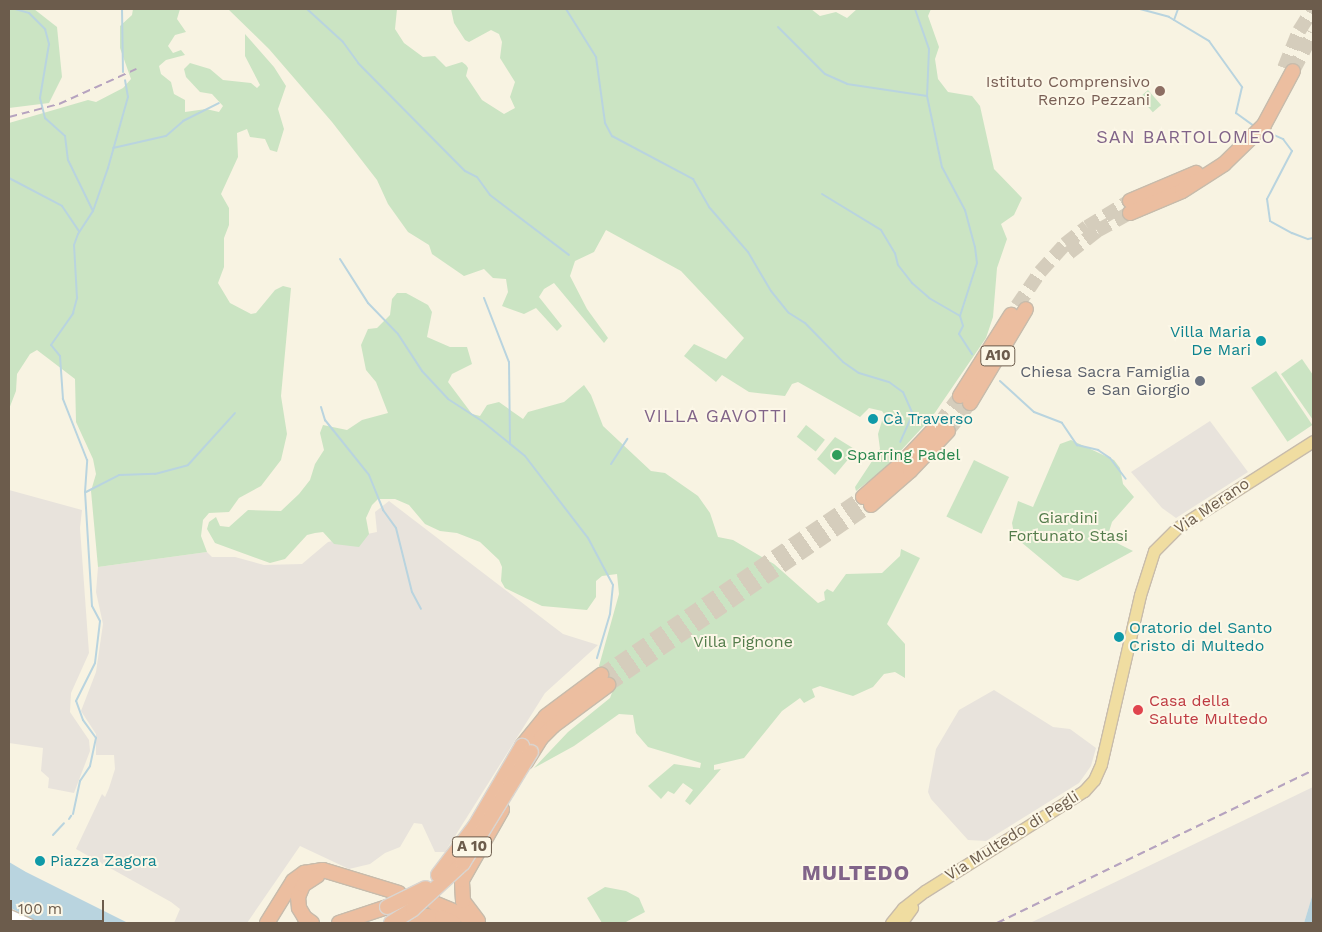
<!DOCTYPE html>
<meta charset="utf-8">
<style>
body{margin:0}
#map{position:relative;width:1322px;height:932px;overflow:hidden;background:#f8f3e2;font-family:"Work Sans",sans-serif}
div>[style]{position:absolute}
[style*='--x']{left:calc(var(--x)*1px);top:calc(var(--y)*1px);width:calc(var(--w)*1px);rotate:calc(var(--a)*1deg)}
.industrial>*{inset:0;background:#e8e3dc}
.green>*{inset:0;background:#cbe4c3;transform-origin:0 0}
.water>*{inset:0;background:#b9d4df}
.stream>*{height:2px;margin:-1px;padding:0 1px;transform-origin:1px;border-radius:1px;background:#b9d4df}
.highway-tunnel>*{height:14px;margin-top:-7px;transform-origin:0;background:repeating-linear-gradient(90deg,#d5cdbc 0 14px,transparent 0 21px)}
.roads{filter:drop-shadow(1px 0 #c7bbab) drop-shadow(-1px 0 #c7bbab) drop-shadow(0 1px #c7bbab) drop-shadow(0 -1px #c7bbab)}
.minor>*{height:9px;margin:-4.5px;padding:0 4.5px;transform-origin:4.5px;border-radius:4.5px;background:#fff}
.major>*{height:11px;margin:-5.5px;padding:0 5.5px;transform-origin:5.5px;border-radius:5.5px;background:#f0dda1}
.highway>*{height:14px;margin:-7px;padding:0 7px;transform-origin:7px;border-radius:7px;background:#ecbea0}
.rail>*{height:2px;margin-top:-1px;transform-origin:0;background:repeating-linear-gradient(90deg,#b6a3bf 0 8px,transparent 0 13px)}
.bridges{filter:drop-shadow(1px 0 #d9d5d0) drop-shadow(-1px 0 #d9d5d0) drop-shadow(0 1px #d9d5d0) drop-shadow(0 -1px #d9d5d0)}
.highway-bridge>*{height:14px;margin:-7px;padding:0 7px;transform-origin:7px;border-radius:7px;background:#ecbea0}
.dots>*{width:14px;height:14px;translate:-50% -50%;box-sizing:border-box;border:2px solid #fcf7e7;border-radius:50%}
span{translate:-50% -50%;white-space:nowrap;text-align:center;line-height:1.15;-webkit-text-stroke:4px #fcf7e7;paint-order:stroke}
.shield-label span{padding:1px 4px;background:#fcf7e7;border:1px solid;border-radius:4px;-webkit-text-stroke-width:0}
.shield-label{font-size:15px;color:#6c5c4c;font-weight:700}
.education-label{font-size:16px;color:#785e54}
.right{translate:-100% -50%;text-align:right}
.culture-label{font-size:16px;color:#0d838f}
.left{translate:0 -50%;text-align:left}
.worship-label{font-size:16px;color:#5b616d}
.leisure-label{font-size:16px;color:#27864d}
.street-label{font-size:16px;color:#6c5c4c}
.park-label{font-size:16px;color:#537c4b}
.health-label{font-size:16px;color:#be3a42}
.neighbourhood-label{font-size:18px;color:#816489;letter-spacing:1px}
.district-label{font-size:21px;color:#816489;font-weight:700;letter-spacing:1px}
.frame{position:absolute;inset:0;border:10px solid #6c5c4c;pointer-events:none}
.scale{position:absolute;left:10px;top:900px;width:94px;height:22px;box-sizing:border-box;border:2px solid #6c5c4c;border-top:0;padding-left:6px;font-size:15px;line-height:18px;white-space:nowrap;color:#6c5c4c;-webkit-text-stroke:4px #fcf7e7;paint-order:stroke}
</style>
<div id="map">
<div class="industrial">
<div style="clip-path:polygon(1210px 421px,1248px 472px,1176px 518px,1162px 508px,1131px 472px)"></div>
<div style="clip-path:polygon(9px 490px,82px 510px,80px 528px,89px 653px,71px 693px,70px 712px,89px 740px,90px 751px,74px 793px,48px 788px,49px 778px,41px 771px,43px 748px,9px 743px)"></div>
<div style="clip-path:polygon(389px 501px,563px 634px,598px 645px,545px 693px,445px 852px,435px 852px,422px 824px,414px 823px,400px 847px,385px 853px,370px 864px,349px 869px,300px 846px,247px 923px,174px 923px,180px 909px,171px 902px,76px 849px,102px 794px,105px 797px,109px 788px,115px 769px,114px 755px,96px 755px,96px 734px,81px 711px,96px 672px,103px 624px,96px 592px,98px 567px,207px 552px,212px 557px,235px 557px,264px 565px,302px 564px,328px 542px,377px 532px,375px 512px)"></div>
<div style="clip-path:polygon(994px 690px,1053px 727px,1070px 729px,1096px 748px,1091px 766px,1079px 783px,986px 841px,968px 840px,931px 799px,928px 792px,936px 749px,959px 710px)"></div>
<div style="clip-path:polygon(1313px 787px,1313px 893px,1304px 923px,1030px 923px)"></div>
</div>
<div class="green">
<div style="clip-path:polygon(9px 9px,34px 9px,57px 27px,62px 77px,49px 103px,9px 108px)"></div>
<div style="clip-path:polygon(133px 9px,180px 9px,177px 19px,186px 32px,175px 35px,168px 46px,173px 53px,181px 50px,185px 55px,166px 60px,159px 66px,161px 74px,171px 82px,174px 94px,185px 100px,185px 112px,206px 109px,219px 112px,223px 106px,212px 94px,200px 92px,186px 77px,184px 69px,190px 63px,210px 69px,223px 80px,251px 83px,257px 88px,260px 85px,245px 56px,245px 34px,274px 67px,286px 86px,278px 109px,284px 129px,277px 152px,270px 150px,265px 139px,250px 137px,247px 129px,237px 133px,238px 157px,221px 194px,229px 208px,229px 225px,224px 238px,224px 267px,218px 283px,230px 303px,251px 314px,256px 313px,275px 290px,283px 286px,291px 288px,281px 396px,287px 434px,281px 460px,261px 486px,239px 498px,229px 512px,209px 513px,203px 520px,201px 536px,207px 552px,98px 567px,91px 491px,96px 474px,93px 459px,76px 422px,75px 379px,37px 350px,30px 354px,17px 374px,16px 391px,9px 409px,9px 123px,88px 100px,96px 102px,123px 88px,131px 79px,120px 48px,120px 26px,132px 15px)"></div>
<div style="clip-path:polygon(228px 9px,397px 9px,395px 29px,404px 43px,423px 57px,435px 56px,446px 67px,462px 62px,466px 65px,468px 68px,466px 76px,482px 100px,504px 114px,515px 108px,510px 97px,515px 82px,500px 58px,502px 42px,499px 34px,491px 30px,469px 42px,465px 40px,454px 23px,451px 9px,811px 9px,820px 16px,836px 12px,847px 18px,857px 9px,931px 9px,928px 16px,939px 47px,935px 59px,938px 79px,948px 92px,972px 96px,980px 106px,994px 169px,1022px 198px,1014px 215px,1001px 224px,1007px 239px,997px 268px,993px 317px,986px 338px,932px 417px,883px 470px,856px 491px,855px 487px,880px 449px,878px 434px,884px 414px,882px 411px,869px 408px,860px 417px,798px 382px,792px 384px,785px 396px,749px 392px,722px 375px,716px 382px,684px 356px,694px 344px,726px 359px,744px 338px,681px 271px,606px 230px,594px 252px,575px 261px,570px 276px,587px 309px,608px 338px,604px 343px,554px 283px,544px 289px,539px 297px,562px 326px,557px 331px,536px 308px,524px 314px,502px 306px,508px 292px,506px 279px,493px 278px,484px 269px,464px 276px,432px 254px,429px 245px,408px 232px,388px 204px,377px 180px,332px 122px,269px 49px)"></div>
<div style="left:1148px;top:90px;width:20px;height:11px;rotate:49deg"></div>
<div style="clip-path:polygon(397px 293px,406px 293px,428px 305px,432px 312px,427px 337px,450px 347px,467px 347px,472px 364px,452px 374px,448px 382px,472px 414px,480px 416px,487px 405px,499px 402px,523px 419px,528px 412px,564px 402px,584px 385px,591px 395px,603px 426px,651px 471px,665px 473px,698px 496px,710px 513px,718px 537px,733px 540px,774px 564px,818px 603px,825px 600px,824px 592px,827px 589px,833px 592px,846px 574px,882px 573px,900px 556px,901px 549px,920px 558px,887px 624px,905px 644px,905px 678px,895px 672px,884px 674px,873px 687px,853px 696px,820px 686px,812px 689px,815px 697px,804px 703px,800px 698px,782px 711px,744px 758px,714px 765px,714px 770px,721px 769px,690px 805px,685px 801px,693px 790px,683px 783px,674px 794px,668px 791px,661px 799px,648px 786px,674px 764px,700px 768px,701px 763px,648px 747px,636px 733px,633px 715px,619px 714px,574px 746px,534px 768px,568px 732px,610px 698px,613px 690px,599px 666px,619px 594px,617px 574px,602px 576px,596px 581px,596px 597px,587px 610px,542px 606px,505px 588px,501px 581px,502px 567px,499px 560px,480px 542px,457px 533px,440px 531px,425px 524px,409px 505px,395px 499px,378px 499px,372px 505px,366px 518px,369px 534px,359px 547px,334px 544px,323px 532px,315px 533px,307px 535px,285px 559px,270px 563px,215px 543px,207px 529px,209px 522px,216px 517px,220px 526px,229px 527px,248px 510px,281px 511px,299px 494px,310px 480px,315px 464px,324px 450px,320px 433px,323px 425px,347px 430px,362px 420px,388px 413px,376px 382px,366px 370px,361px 345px,368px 329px,377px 328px,390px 315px,392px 299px)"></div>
<div style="clip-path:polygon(1302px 359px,1313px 375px,1313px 420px,1281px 374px)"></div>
<div style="left:1276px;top:371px;width:65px;height:30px;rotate:56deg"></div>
<div style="left:806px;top:425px;width:24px;height:15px;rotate:38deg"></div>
<div style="clip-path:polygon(835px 437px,856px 450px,835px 475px,817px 459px)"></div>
<div style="clip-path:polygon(1071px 440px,1114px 460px,1120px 468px,1123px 484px,1134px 497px,1112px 522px,1107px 538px,1133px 551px,1078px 581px,1063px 577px,1021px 542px,1014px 534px,1012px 523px,1018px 501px,1033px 507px,1060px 444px)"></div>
<div style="left:974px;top:460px;width:39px;height:63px;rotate:26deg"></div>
<div style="clip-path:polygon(605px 887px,626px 891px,639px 898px,645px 912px,624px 923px,602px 923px,587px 898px)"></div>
</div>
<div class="water">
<div style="clip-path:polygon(9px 862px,26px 872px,128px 923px,38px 923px,9px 907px)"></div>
<div style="clip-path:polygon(1313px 893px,1313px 923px,1304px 923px)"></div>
</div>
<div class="stream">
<div style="--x:15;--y:9;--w:15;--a:16"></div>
<div style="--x:29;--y:13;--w:23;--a:45"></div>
<div style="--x:45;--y:29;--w:16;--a:75"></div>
<div style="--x:49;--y:44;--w:55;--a:99.5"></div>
<div style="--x:40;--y:98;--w:21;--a:76"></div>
<div style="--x:45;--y:118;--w:27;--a:42"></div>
<div style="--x:65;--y:136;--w:24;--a:83"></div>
<div style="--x:68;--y:160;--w:57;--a:63.9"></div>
<div style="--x:122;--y:9;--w:63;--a:89.1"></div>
<div style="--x:307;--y:9;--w:49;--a:42.5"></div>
<div style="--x:343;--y:42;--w:26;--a:54"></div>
<div style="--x:358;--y:63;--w:152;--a:45.3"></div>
<div style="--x:465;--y:171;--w:13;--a:27"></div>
<div style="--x:477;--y:177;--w:22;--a:54"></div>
<div style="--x:490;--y:195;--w:99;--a:37.2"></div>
<div style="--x:566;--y:9;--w:57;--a:58"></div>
<div style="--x:596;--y:57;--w:67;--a:82.2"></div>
<div style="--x:605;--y:123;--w:15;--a:62"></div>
<div style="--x:612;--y:136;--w:92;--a:28"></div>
<div style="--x:693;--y:179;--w:32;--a:60"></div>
<div style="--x:709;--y:207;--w:60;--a:49.1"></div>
<div style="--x:748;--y:252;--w:45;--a:59.5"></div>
<div style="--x:771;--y:291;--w:28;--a:51"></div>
<div style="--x:789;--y:313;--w:19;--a:32"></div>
<div style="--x:805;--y:323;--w:54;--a:45.7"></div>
<div style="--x:843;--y:362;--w:19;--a:35"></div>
<div style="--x:859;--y:373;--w:31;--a:17"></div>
<div style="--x:889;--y:382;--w:17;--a:36"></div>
<div style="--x:903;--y:392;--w:30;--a:66"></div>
<div style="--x:915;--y:419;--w:5;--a:169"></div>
<div style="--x:910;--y:420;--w:24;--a:114"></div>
<div style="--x:915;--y:9;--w:42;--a:70.7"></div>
<div style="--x:929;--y:49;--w:47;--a:92.4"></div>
<div style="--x:927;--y:96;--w:73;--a:78.1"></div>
<div style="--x:942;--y:167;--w:49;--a:61.9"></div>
<div style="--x:965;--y:210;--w:38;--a:75"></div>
<div style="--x:975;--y:247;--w:16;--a:83"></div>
<div style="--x:977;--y:263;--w:56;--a:107.8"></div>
<div style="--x:960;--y:316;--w:10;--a:73"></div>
<div style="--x:963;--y:326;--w:9;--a:117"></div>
<div style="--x:959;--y:334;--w:24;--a:57"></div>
<div style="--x:1140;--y:9;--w:30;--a:15"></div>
<div style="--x:1169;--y:17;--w:47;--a:31"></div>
<div style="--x:1209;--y:41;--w:57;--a:54.3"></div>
<div style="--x:1242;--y:87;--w:27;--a:103"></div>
<div style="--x:1236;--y:113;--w:22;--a:36"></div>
<div style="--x:1174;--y:20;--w:12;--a:-70"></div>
<div style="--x:778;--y:27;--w:66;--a:45"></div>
<div style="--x:825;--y:74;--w:24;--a:24"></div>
<div style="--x:847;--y:84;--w:81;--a:8.5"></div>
<div style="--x:1265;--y:131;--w:20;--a:24"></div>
<div style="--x:1283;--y:139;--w:15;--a:53"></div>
<div style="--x:1292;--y:151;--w:54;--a:117.5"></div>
<div style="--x:1267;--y:199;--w:22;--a:82"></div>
<div style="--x:1270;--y:221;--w:25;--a:29"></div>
<div style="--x:1292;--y:233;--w:17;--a:21"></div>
<div style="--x:1308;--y:239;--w:5;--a:-11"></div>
<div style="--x:113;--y:148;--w:54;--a:-12.8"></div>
<div style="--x:166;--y:136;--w:23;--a:-41"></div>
<div style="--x:183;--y:121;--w:40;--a:-26.6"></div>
<div style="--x:9;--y:178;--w:60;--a:27.8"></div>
<div style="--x:62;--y:206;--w:30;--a:56"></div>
<div style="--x:822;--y:194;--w:69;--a:31.4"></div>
<div style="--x:881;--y:230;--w:27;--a:59"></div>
<div style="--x:895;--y:253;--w:12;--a:76"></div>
<div style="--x:898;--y:265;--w:23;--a:52"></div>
<div style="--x:912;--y:283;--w:23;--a:41"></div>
<div style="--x:929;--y:298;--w:36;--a:30"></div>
<div style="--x:340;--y:259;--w:52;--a:57.5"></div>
<div style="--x:368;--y:303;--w:43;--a:45.9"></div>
<div style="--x:398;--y:334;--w:44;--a:57"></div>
<div style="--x:422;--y:371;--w:38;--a:47"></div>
<div style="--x:448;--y:399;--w:40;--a:32.9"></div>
<div style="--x:482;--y:421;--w:55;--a:39.1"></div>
<div style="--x:525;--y:456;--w:103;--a:52.5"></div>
<div style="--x:588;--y:538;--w:53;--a:62"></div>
<div style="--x:613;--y:585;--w:29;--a:96"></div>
<div style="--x:610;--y:614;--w:46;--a:106.5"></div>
<div style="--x:484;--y:298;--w:69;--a:68.7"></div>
<div style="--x:509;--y:362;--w:82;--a:89.3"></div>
<div style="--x:1000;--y:381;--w:46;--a:42.4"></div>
<div style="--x:1034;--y:412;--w:30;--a:21"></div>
<div style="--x:1062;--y:423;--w:27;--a:56"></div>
<div style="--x:1077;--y:445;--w:22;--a:13"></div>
<div style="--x:1098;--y:450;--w:14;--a:34"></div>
<div style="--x:1110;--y:458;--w:26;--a:53"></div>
<div style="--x:321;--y:407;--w:14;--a:73"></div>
<div style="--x:325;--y:420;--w:70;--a:51.3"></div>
<div style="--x:369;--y:475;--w:38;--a:68"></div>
<div style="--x:383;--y:510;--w:22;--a:54"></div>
<div style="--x:396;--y:528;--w:66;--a:76"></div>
<div style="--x:412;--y:592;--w:19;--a:62"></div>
<div style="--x:611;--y:464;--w:30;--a:-57"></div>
<div style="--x:86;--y:492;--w:37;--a:-27"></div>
<div style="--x:119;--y:475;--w:36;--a:-2"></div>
<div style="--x:155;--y:474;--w:34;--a:-15"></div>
<div style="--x:188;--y:465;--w:70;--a:-47.9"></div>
<div style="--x:73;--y:814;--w:34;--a:-78"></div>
<div style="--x:80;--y:781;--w:18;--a:-56"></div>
<div style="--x:90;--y:766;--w:29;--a:-78"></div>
<div style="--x:96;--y:738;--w:22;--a:-126"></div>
<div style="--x:83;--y:720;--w:20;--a:-110"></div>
<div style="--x:76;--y:701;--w:42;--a:-63.4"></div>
<div style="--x:95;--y:663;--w:42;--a:-83.2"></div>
<div style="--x:100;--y:621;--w:17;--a:-118"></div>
<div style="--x:92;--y:606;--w:114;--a:-93.5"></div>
<div style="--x:85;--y:492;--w:32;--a:-86"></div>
<div style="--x:87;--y:460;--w:66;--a:-111.5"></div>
<div style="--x:63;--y:399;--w:43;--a:-94"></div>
<div style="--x:60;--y:356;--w:14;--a:-129"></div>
<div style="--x:51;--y:345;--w:39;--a:-55"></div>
<div style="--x:73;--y:313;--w:16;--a:-75"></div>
<div style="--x:77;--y:298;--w:53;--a:-93.2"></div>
<div style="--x:74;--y:245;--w:12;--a:-70"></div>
<div style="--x:78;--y:234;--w:27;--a:-57"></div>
<div style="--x:93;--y:211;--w:46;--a:-70.8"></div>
<div style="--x:108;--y:168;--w:74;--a:-74.3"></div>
<div style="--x:128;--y:97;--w:17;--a:-100"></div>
<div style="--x:69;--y:819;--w:4;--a:-56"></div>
<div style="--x:53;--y:835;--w:16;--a:-47"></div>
</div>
<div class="highway-tunnel">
<div style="--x:1284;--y:68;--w:40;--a:-68"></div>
<div style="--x:1299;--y:31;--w:26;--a:-58"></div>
<div style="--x:1293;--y:71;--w:43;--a:-62.2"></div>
<div style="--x:1069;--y:253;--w:36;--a:-38"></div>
<div style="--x:1097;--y:231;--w:38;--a:-29"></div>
<div style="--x:1017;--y:306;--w:41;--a:-55.9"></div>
<div style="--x:1040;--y:272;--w:38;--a:-48"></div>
<div style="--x:1065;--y:244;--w:28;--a:-38"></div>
<div style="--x:1087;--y:227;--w:50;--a:-31.2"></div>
<div style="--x:939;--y:424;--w:35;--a:-53"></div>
<div style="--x:948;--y:431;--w:36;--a:-52"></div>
<div style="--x:601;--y:675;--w:317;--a:-34.2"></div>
<div style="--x:608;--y:685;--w:319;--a:-34.4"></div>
</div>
<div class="roads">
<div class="minor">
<div style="--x:9;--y:914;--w:22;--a:24"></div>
</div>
<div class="major">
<div style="--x:891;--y:923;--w:19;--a:-51"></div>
<div style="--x:903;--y:908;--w:28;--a:-38"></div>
<div style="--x:925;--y:891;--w:188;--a:-32.2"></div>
<div style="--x:1084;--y:791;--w:15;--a:-48"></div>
<div style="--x:1094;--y:780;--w:17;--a:-66"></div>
<div style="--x:1101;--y:764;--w:173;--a:-77"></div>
<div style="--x:1140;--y:595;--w:46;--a:-72.3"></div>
<div style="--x:1154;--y:551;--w:33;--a:-45"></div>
<div style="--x:1177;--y:528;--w:161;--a:-32.6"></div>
<div style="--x:901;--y:923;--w:19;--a:-54"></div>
</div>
<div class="highway">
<div style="--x:1130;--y:201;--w:72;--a:-23"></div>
<div style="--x:1130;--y:213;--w:56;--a:-22.9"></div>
<div style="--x:1182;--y:191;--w:50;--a:-32.7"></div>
<div style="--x:1224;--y:164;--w:56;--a:-44.3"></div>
<div style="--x:1264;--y:125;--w:61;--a:-61.8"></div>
<div style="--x:960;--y:396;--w:96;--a:-57.8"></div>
<div style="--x:970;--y:403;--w:109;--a:-59.2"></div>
<div style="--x:863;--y:497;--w:52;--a:-41.1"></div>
<div style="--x:902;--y:463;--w:54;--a:-46.5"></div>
<div style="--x:871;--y:505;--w:52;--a:-41.1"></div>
<div style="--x:910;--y:471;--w:55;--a:-46.5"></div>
<div style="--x:522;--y:746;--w:38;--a:-51"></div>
<div style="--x:546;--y:716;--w:69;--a:-36.7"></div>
<div style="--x:526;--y:762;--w:28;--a:-58"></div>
<div style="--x:541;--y:738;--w:17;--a:-45"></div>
<div style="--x:553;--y:726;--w:69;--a:-36.7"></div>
<div style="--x:434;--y:903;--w:42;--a:22.3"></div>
<div style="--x:478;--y:921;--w:25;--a:-127"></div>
<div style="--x:463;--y:901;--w:21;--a:-93"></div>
<div style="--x:462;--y:880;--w:81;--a:-60.3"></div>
<div style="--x:267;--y:923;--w:49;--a:-58.2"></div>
<div style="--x:293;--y:881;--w:14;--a:-36"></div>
<div style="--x:304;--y:873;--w:19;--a:-9"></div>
<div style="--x:323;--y:870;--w:79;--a:16.8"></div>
<div style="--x:312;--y:923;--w:9;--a:-144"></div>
<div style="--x:305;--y:918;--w:12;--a:-121"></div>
<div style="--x:299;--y:908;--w:11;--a:-95"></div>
<div style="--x:298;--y:897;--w:13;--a:-67"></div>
<div style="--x:303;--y:885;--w:17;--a:-33"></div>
<div style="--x:339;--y:923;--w:51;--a:-18.4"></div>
<div style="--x:407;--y:923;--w:20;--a:-20"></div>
<div style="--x:426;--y:916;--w:16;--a:4"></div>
<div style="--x:442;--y:917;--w:13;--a:27"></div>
</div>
</div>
<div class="rail">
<div style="--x:9;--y:117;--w:52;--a:-14.6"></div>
<div style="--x:59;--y:104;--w:85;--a:-24.4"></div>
<div style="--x:997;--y:923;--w:351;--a:-25.8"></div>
</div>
<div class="bridges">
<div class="highway-bridge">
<div style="--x:438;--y:875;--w:61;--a:-52.9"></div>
<div style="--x:475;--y:826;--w:93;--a:-59.6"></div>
<div style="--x:387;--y:907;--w:43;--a:-26"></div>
<div style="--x:391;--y:923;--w:26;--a:-32"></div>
<div style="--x:413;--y:909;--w:68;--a:-42.6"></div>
<div style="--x:463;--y:863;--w:130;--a:-58.5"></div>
</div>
</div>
<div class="dots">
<div style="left:1160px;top:91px;background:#8d6e63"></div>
<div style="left:1261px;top:341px;background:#0f9aa8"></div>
<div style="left:1200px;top:381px;background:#6b7280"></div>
<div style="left:873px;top:419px;background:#0f9aa8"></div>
<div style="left:837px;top:455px;background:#2e9e5b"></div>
<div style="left:1119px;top:637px;background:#0f9aa8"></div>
<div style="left:1138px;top:710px;background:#e0444e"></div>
<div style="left:40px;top:861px;background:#0f9aa8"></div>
</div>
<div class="shield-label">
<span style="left:998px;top:356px">A10</span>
<span style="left:472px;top:847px">A 10</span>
</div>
<div class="education-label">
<span class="right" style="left:1150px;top:91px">Istituto Comprensivo<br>Renzo Pezzani</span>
</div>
<div class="culture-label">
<span class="right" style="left:1251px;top:341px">Villa Maria<br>De Mari</span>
<span class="left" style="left:883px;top:419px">Cà Traverso</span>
<span class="left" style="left:1129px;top:637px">Oratorio del Santo<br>Cristo di Multedo</span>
<span class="left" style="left:50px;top:861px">Piazza Zagora</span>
</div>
<div class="worship-label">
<span class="right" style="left:1190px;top:381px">Chiesa Sacra Famiglia<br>e San Giorgio</span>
</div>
<div class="leisure-label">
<span class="left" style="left:847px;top:455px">Sparring Padel</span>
</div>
<div class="street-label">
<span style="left:1212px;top:506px;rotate:-34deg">Via Merano</span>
<span style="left:1012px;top:836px;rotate:-32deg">Via Multedo di Pegli</span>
</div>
<div class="park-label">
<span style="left:1068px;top:527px">Giardini<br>Fortunato Stasi</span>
<span style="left:743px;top:642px">Villa Pignone</span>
</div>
<div class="health-label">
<span class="left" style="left:1149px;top:710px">Casa della<br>Salute Multedo</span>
</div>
<div class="neighbourhood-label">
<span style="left:1186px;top:137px">SAN BARTOLOMEO</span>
<span style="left:716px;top:416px">VILLA GAVOTTI</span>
</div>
<div class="district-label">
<span style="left:856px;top:873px">MULTEDO</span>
</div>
<div class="frame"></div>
<div class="scale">100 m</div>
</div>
